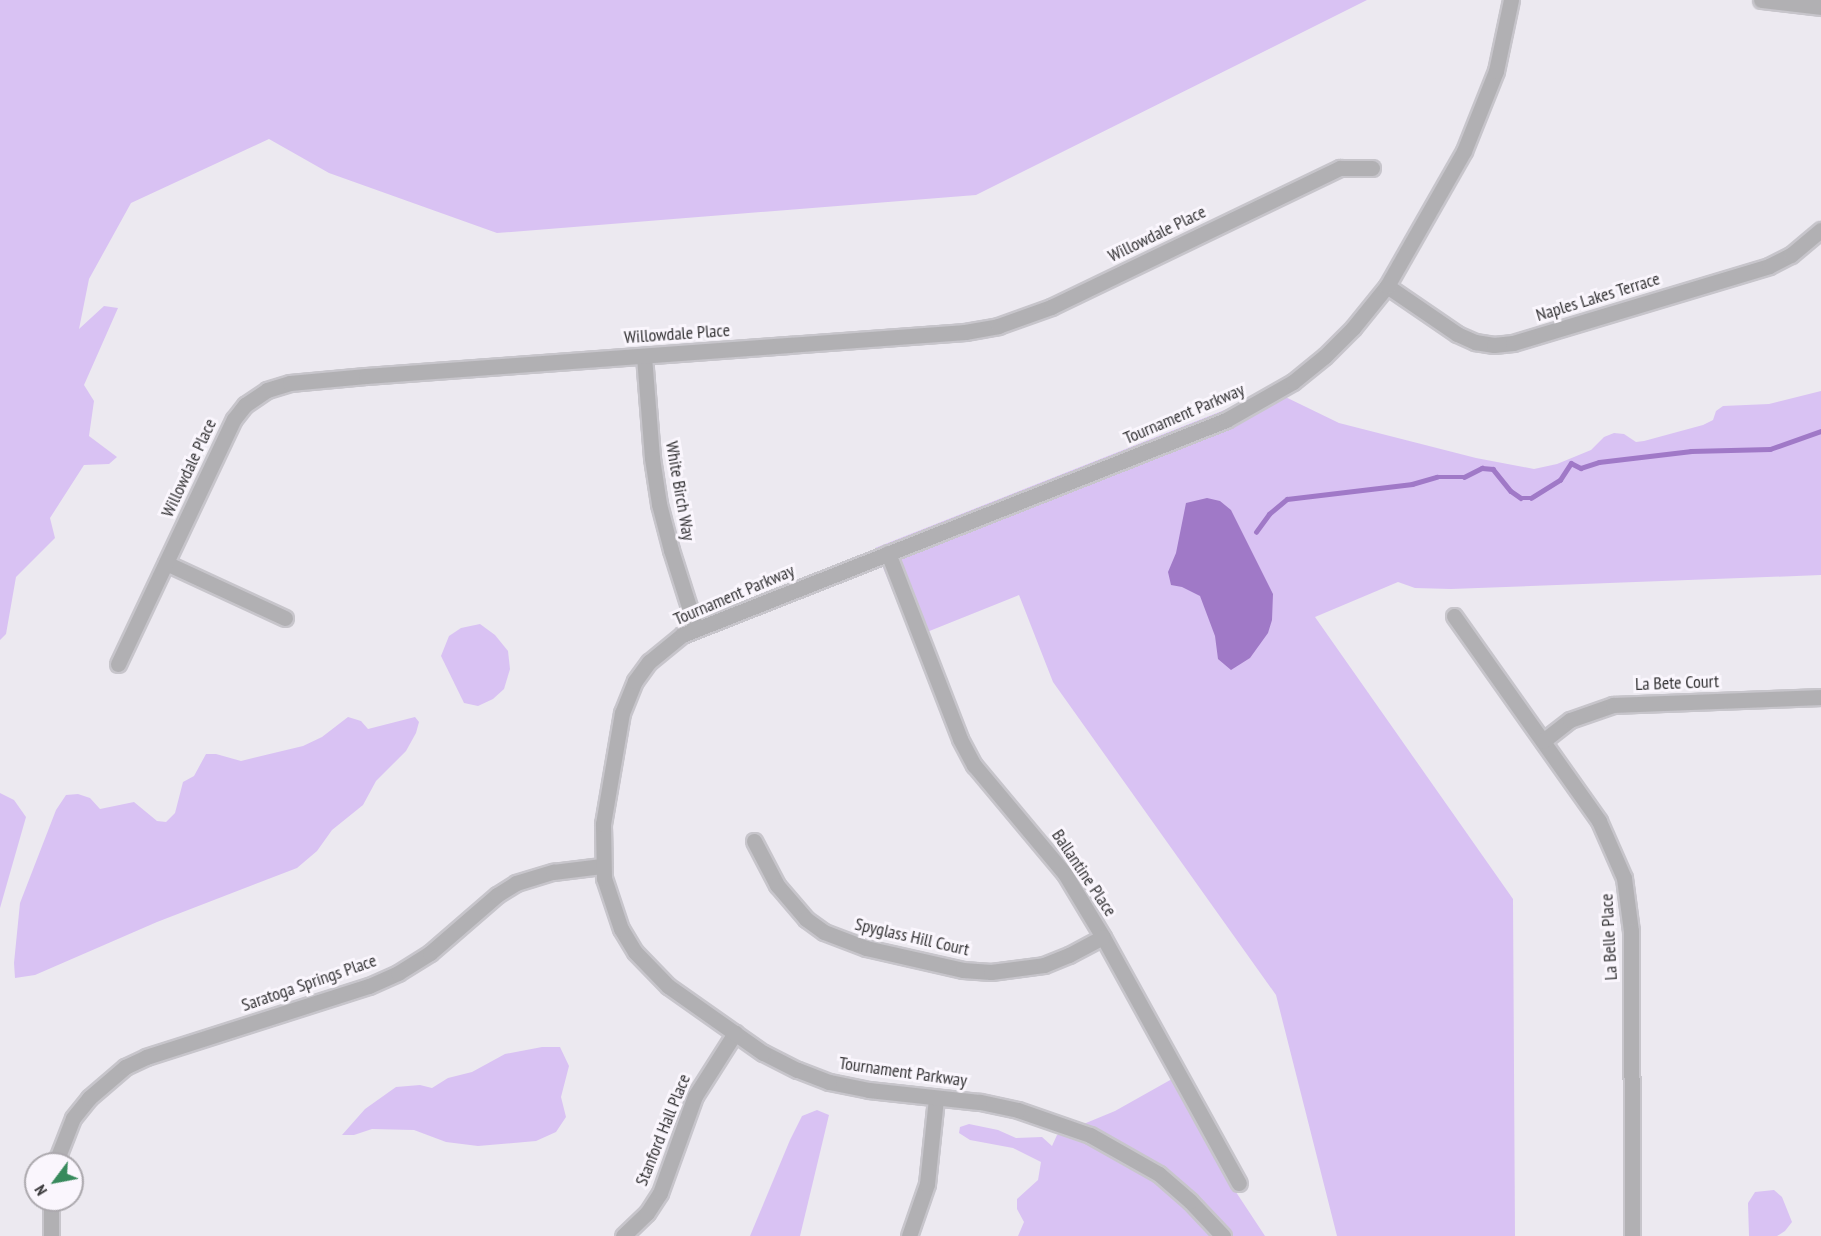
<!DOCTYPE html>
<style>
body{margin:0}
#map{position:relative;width:1821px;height:1236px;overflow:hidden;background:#ece9f0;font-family:"PT Sans Narrow",sans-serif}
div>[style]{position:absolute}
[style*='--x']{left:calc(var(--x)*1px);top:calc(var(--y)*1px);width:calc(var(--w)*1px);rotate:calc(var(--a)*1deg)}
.green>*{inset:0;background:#d9c2f3}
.water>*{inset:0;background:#a079c7}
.stream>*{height:4.5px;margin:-2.25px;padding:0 2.25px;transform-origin:2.25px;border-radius:2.25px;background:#a079c7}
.roads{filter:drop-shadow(2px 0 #c7c5cb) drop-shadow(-2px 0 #c7c5cb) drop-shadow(0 2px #c7c5cb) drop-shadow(0 -2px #c7c5cb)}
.minor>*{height:15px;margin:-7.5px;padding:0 7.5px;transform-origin:7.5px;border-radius:7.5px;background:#b1b0b3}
span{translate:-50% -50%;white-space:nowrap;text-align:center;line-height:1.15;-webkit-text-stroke:6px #faf6fd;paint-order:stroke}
.street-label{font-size:18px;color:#353436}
.north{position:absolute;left:24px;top:1152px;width:60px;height:60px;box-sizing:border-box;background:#faf6fd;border:2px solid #aba8ad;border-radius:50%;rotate:238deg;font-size:16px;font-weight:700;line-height:24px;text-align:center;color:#353436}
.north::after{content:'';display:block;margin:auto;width:21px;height:27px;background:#378a5c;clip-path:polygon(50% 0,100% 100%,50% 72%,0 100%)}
</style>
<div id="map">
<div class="green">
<div style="clip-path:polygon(0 0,1367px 0,976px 195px,497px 233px,329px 173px,269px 139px,131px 203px,89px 279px,79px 329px,104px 306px,118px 308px,84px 385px,94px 401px,89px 436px,117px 457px,109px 464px,84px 465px,50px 518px,55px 538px,16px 577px,6px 634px,0 640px)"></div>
<div style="clip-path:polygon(1267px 388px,1339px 423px,1476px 458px,1534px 469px,1557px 464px,1591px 450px,1604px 437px,1614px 433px,1624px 434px,1636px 442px,1644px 441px,1703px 425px,1713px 420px,1716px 411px,1723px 406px,1769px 404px,1821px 391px,1821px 575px,1451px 589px,1415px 588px,1398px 582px,1315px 617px,1513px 899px,1515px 1236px,1337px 1236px,1276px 995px,1053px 682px,1019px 595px,912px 638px,875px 548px,1232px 407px)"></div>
<div style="clip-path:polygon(480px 624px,495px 635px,508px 651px,510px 669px,504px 689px,493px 699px,478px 706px,464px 703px,441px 656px,449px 636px,461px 628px)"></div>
<div style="clip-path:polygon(348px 717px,361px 721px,368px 729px,415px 717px,419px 722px,416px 733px,406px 751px,376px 781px,363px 805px,332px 830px,317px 851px,297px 868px,157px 922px,35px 975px,15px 978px,14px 963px,20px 903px,56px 810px,66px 795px,78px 794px,90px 798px,100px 809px,134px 802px,157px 821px,166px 822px,175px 813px,183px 782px,194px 776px,206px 754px,216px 754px,241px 761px,303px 746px,322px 737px)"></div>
<div style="clip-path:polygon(0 793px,14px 800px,26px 817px,0 908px)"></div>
<div style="clip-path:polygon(542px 1047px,560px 1047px,569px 1066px,561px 1097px,566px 1117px,556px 1132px,536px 1141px,478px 1146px,446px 1142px,414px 1130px,372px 1129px,354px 1135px,342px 1135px,365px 1109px,396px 1087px,420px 1085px,432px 1088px,448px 1078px,472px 1072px,505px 1054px)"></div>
<div style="clip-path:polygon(1172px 1079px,1232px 1186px,1265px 1236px,1018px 1236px,1024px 1222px,1017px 1209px,1017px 1199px,1038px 1180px,1041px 1162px,1013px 1148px,970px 1140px,959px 1133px,960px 1127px,969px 1124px,998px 1130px,1016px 1138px,1042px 1137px,1052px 1146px,1057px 1135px,1115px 1111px)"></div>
<div style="clip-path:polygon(817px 1110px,829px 1115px,800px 1236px,750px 1236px,790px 1140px,802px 1116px)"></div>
<div style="clip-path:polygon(1774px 1190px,1782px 1197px,1792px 1222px,1785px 1231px,1777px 1236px,1749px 1236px,1748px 1203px,1755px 1192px)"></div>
</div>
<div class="water">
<div style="clip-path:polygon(1207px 498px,1220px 501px,1231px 510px,1273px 594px,1272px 620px,1268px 633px,1250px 658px,1231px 670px,1218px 659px,1215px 636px,1200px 596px,1182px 587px,1171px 585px,1168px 572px,1176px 553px,1186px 503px)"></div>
</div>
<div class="stream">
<div style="--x:1256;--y:532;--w:22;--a:-54"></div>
<div style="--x:1269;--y:514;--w:23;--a:-40"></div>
<div style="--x:1287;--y:499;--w:126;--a:-6.8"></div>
<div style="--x:1412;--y:484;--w:26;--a:-16"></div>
<div style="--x:1437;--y:477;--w:27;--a:0"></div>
<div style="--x:1464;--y:477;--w:20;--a:-27"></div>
<div style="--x:1482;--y:468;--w:11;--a:5"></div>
<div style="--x:1493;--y:469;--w:28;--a:51"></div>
<div style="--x:1511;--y:491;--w:12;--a:35"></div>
<div style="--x:1521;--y:498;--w:10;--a:0"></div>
<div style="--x:1531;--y:498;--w:34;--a:-32"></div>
<div style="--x:1560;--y:480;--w:20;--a:-57"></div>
<div style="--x:1571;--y:463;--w:11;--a:27"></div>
<div style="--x:1581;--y:468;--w:19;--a:-18"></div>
<div style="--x:1599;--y:462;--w:93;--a:-6.8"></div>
<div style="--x:1691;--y:451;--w:79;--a:-1.5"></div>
<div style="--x:1770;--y:449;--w:54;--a:-19.4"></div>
</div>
<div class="roads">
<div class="minor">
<div style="--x:1761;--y:0;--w:60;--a:6.7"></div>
<div style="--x:1387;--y:286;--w:85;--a:34.4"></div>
<div style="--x:1457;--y:334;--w:20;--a:24"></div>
<div style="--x:1475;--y:342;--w:19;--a:9"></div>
<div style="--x:1494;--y:345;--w:19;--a:-6"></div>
<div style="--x:1513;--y:343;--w:267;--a:-16.7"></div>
<div style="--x:1769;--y:266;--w:25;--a:-27"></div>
<div style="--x:1791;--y:255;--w:39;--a:-40"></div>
<div style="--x:644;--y:356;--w:102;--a:85.5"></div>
<div style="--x:652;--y:458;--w:47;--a:81.3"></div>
<div style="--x:659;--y:504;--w:48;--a:75.4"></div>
<div style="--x:671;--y:550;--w:83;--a:72.4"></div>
<div style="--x:888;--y:553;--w:199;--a:68.8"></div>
<div style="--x:960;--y:739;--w:30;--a:62"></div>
<div style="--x:974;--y:765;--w:142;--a:50.1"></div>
<div style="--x:1065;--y:874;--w:74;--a:58.9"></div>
<div style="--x:1103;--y:937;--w:281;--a:61.1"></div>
<div style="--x:166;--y:563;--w:131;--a:24.8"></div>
<div style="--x:1454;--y:616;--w:251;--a:54.7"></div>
<div style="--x:1599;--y:821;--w:62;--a:66.3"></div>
<div style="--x:1624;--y:878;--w:53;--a:82.5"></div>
<div style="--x:1631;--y:931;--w:305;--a:89.8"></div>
<div style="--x:118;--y:664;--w:271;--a:-64.7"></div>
<div style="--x:234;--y:419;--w:18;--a:-52"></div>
<div style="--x:245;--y:405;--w:27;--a:-34"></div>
<div style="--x:267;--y:390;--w:24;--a:-17"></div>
<div style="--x:290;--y:383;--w:76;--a:-5.3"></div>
<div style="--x:366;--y:376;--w:601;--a:-4.2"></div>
<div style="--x:965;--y:332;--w:34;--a:-10"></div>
<div style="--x:998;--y:326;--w:56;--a:-19.7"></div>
<div style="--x:1051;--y:307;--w:321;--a:-25.7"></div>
<div style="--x:1340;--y:168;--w:32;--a:0"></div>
<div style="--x:1543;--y:741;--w:34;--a:-38"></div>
<div style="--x:1570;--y:720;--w:46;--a:-19.2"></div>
<div style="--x:1613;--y:705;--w:208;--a:-2.2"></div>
<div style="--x:754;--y:841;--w:50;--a:62.4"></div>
<div style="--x:777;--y:885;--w:45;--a:49.5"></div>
<div style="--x:806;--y:919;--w:22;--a:36"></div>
<div style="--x:824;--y:932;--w:45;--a:20.9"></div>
<div style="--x:866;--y:948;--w:99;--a:12.8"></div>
<div style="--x:963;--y:970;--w:28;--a:4"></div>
<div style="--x:991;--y:972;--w:53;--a:-7.5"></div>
<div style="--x:1044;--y:965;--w:27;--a:-22"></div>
<div style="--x:1069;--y:955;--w:38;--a:-28"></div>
<div style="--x:55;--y:1164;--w:49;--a:-68.6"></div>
<div style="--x:73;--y:1118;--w:26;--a:-51"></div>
<div style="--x:89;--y:1098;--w:48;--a:-40.7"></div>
<div style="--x:125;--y:1067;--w:23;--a:-25"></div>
<div style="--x:146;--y:1057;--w:234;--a:-17.7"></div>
<div style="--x:369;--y:986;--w:32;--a:-24"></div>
<div style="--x:398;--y:973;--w:38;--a:-32"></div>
<div style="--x:430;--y:953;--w:89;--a:-40.9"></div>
<div style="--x:497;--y:895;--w:22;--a:-32"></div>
<div style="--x:516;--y:883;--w:39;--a:-17"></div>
<div style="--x:553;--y:872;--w:49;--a:-7"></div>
<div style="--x:51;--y:1236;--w:36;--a:-90"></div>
<div style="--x:623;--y:1236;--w:33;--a:-44"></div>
<div style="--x:647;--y:1213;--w:24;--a:-57"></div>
<div style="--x:660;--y:1193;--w:103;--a:-70.2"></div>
<div style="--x:695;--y:1096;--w:75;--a:-57.6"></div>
<div style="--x:909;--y:1236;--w:55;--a:-70.9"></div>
<div style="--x:927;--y:1184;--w:86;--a:-84"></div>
<div style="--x:1223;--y:1236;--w:48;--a:-133.3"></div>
<div style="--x:1190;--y:1201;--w:41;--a:-138.9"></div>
<div style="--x:1159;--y:1174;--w:79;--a:-150.5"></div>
<div style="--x:1090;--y:1135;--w:76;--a:-160.9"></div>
<div style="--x:1018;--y:1110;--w:40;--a:-168"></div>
<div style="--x:979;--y:1102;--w:111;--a:-173.8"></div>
<div style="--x:869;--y:1090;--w:41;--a:-168.7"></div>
<div style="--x:829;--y:1082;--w:34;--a:-159"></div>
<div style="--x:797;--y:1070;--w:38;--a:-153"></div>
<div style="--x:763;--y:1053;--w:116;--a:-144.8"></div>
<div style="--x:668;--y:986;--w:47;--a:-134.1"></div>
<div style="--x:635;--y:952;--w:27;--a:-121"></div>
<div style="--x:621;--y:929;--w:54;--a:-108.4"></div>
<div style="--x:604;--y:878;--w:54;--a:-91.1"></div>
<div style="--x:603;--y:824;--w:113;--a:-80.3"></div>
<div style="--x:622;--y:713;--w:35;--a:-68"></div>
<div style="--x:635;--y:681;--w:24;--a:-54"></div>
<div style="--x:649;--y:662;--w:43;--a:-39.3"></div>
<div style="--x:682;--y:635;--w:585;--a:-21.56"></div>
<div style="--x:1226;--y:420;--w:77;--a:-29.6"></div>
<div style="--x:1293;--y:382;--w:41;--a:-39.1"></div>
<div style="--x:1325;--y:356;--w:40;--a:-45"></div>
<div style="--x:1353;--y:328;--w:54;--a:-51"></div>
<div style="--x:1387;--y:286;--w:155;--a:-60.3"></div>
<div style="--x:1464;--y:151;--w:86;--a:-68.2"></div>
<div style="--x:1496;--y:71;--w:73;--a:-78.1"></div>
</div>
</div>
<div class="street-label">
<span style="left:1157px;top:234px;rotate:-26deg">Willowdale Place</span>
<span style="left:1598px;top:297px;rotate:-17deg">Naples Lakes Terrace</span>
<span style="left:677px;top:334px;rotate:-4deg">Willowdale Place</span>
<span style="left:1184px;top:414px;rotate:-23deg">Tournament Parkway</span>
<span style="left:189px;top:468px;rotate:-65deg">Willowdale Place</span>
<span style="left:680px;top:491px;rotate:80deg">White Birch Way</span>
<span style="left:734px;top:595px;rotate:-23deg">Tournament Parkway</span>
<span style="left:1677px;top:683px;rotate:-2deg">La Bete Court</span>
<span style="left:1084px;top:873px;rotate:56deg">Ballantine Place</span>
<span style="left:912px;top:937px;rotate:13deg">Spyglass Hill Court</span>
<span style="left:1609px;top:937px;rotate:-93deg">La Belle Place</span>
<span style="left:309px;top:983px;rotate:-19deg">Saratoga Springs Place</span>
<span style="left:903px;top:1072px;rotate:8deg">Tournament Parkway</span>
<span style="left:663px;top:1130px;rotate:-68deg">Stanford Hall Place</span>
</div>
<div class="north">N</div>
</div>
